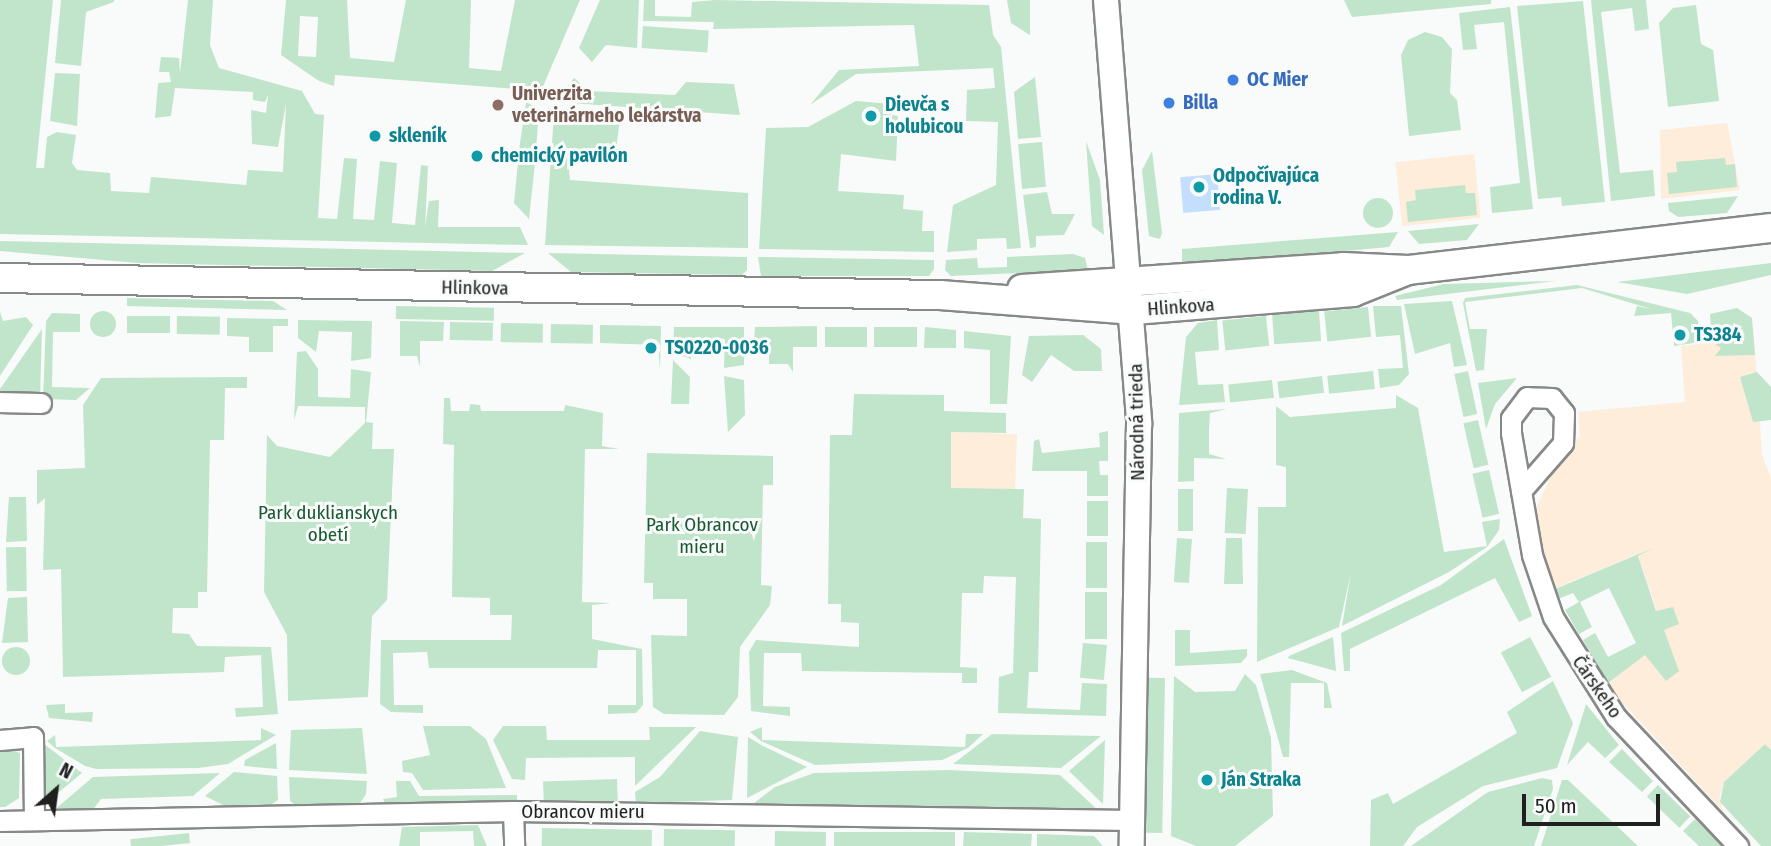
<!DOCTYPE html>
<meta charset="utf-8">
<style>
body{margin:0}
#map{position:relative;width:1771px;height:846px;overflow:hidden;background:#f9fafa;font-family:"Fira Sans Condensed",sans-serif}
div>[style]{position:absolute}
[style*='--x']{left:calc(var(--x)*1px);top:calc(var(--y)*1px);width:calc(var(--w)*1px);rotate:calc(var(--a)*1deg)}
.industrial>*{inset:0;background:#fdedda;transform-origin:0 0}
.green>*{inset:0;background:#c1e5ca;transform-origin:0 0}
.round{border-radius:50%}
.water>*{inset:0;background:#c4dffd;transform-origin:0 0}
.roads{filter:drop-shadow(2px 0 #878888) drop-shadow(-2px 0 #878888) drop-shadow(0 2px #878888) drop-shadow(0 -2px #878888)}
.minor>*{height:19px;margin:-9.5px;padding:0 9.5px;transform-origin:9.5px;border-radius:9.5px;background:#fff}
.tertiary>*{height:24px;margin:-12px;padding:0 12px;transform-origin:12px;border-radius:12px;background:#fff}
.secondary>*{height:28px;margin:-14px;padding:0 14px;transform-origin:14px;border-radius:14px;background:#fff}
.dots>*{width:19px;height:19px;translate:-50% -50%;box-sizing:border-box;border:4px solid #f9fafa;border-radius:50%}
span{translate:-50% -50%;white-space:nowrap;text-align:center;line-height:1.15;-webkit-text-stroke:6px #f9fafa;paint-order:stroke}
.shop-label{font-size:19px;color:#366cbe;font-weight:700}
.left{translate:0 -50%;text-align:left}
.education-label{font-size:19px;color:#785e54;font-weight:700}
.culture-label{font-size:19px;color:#0d838f;font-weight:700}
.street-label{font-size:19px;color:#202021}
.park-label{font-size:19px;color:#185932}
.north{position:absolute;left:21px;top:755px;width:70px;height:70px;-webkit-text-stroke:5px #f9fafa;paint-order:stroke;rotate:28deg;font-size:19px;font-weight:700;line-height:28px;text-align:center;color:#202021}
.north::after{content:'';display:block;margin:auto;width:24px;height:32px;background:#202021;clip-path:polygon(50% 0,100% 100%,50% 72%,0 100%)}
.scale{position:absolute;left:1522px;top:794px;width:138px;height:32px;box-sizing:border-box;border:4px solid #202021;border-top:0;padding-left:9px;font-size:21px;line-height:24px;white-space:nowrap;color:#202021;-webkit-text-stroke:5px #f9fafa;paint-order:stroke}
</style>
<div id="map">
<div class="industrial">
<div style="clip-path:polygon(1727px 123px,1740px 190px,1661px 199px,1660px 130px)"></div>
<div style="left:1474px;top:154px;width:64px;height:79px;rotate:84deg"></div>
<div style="clip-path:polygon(1754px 338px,1762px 454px,1771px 479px,1771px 750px,1765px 744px,1724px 782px,1719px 798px,1724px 812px,1606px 685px,1666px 638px,1638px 555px,1652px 548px,1549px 591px,1533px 514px,1564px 449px,1580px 437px,1578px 412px,1685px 402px,1681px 346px)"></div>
<div style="left:951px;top:432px;width:66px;height:56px;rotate:2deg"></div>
</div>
<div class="green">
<div style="clip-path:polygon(0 0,53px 0,36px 168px,44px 168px,47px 137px,57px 132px,76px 135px,72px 163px,77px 170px,110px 173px,111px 191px,149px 193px,151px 177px,246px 185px,248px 170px,283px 172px,286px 104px,278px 147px,252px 144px,251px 110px,266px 113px,268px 95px,265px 102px,253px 100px,253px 92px,175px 88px,171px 116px,155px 118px,158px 83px,171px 82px,169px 72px,159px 72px,161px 57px,179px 58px,180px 73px,188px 0,213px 0,210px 45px,219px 68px,302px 91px,315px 114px,324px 115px,318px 218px,337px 219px,344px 158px,357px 159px,353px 219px,374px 220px,380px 161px,397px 163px,392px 223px,415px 225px,421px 165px,428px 166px,425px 227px,429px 201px,439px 200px,438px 227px,520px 227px,528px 245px,0 234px)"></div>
<div style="clip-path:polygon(61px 0,114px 0,114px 2px,86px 12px,81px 66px,55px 63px)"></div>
<div style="clip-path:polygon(evenodd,286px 0,347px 0,350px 58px,394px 62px,406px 0,471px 0,469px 68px,501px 71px,515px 0,580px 0,541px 91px,335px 75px,334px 86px,319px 81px,281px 55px,286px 0,300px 16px,318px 17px,316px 57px,298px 56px,300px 16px)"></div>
<div style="clip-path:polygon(600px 0,639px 0,637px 48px,606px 45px,592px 62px,579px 48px)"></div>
<div style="clip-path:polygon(644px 0,655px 0,655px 16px,691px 17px,692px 2px,715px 0,989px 5px,993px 35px,1001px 47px,1021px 248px,1007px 249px,1006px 238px,977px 239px,977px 250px,947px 252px,953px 205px,996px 185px,998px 122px,966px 121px,967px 90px,995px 88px,993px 68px,856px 74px,810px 105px,839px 70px,919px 66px,914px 25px,713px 29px,714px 22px,643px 21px)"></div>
<div style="clip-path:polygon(1007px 0,1030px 0,1030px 35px,1011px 23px)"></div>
<div style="clip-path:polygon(1344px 0,1491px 0,1491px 4px,1352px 17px)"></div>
<div style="clip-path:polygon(1591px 0,1646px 0,1649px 29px,1635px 31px,1632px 8px,1601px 12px,1620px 173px,1653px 170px,1655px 196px,1611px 201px)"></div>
<div style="clip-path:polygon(1583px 1px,1605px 202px,1562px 206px,1561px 197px,1538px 199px,1517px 6px)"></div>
<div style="clip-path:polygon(1696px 5px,1701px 44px,1713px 50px,1719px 101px,1668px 107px,1659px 23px,1673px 8px)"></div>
<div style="clip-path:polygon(1510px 7px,1533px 209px,1492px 213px,1490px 187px,1520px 183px,1504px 22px,1474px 25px,1477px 49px,1463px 50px,1459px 13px)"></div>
<div style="left:643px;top:26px;width:66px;height:22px;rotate:4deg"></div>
<div style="clip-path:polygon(1425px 32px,1442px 37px,1452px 49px,1450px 93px,1457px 100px,1461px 130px,1409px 136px,1401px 55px,1408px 40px)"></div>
<div style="clip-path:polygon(55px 73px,80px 74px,77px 126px,50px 121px)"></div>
<div style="clip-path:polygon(1035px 77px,1041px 137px,1018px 139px,1014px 92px)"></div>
<div style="clip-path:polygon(574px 78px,589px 91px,675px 95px,686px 82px,734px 84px,740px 115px,556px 102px)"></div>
<div style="clip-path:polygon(856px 101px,892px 104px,891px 115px,898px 116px,896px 161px,841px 154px,838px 191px,904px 195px,903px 209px,923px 211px,922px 231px,934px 231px,934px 252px,759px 249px,766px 128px,808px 127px)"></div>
<div style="clip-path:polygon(526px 102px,539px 109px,536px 151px,519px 150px)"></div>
<div style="clip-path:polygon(554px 114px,620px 118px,616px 150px,567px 150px,570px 180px,748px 193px,748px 248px,545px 245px)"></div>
<div style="clip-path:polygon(1086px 141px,1100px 180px,1104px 235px,1092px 226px)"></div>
<div style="left:1042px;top:142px;width:45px;height:24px;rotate:85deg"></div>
<div style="clip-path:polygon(1152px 151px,1162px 233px,1160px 239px,1149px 236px,1142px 170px)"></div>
<div style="clip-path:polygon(1725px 158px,1726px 165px,1735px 164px,1737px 187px,1669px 194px,1667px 173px,1677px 172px,1676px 162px)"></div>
<div style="clip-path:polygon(518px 162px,535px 163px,529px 219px,514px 203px)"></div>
<div style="clip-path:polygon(1465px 185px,1466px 193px,1475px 193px,1477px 215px,1408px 222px,1406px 202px,1416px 200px,1415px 190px)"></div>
<div style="clip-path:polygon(1047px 192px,1052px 214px,1075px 214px,1064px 235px,1036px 236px,1036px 247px,1030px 248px,1023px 195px)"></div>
<div style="clip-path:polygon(1738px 196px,1727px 213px,1678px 217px,1669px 211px,1668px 203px)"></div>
<div class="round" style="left:1363px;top:198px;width:30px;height:30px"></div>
<div style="clip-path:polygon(1479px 224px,1467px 240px,1419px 244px,1408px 231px)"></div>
<div style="clip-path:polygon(1398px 232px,1389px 247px,1182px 266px,1182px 249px)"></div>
<div style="clip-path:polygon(0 241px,525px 253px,492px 271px,138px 263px,0 251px)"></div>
<div style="clip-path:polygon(548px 253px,747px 257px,747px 270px,742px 275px,571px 272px)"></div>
<div style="clip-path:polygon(1073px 254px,1085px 258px,1088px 270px,951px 276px,945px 270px,946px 260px,977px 258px,978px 268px,1007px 267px,1007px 257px)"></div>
<div style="clip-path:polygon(758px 257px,934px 260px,934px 269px,929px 276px,761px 276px)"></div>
<div style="clip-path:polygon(1771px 263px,1771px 275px,1687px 294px,1617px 282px)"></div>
<div style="clip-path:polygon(1555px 281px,1397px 300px,1395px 296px,1444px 284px)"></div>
<div style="clip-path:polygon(1577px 285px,1690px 313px,1698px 321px,1700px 342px,1674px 346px,1671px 313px,1634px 316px,1637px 306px,1651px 309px,1582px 288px,1465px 302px,1470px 329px,1487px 329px,1484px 370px,1476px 371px,1463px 303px,1465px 298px)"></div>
<div style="clip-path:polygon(127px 298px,273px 301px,287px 310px,127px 306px)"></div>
<div style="clip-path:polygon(1452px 301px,1467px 365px,1454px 367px,1450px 343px,1415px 354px,1404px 304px)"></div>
<div style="left:396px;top:306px;width:98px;height:13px;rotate:1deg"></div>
<div style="clip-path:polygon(1373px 306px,1401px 306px,1409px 374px,1399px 385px,1380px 388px,1378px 369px,1403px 368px,1400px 335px,1376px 337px)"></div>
<div style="left:1368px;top:307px;width:30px;height:44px;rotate:84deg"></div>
<div style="clip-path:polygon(1737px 308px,1752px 318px,1755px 355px,1715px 356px,1721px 348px,1712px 342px,1710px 314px)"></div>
<div class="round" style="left:90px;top:311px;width:26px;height:26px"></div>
<div style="left:1319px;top:311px;width:30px;height:47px;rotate:86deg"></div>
<div style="clip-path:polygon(0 312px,3px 321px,26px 317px,33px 325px,0 376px)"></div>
<div style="clip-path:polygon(52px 313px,80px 314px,80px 332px,53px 332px,52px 387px,90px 388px,76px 400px,43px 399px,46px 321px)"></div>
<div style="left:127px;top:316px;width:43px;height:17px"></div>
<div style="left:177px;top:316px;width:43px;height:18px;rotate:1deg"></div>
<div style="left:1266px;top:316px;width:30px;height:44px;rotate:84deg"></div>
<div style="clip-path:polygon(227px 318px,288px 319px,288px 326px,273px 326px,273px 352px,249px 352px,249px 337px,227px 336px)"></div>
<div style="clip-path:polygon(298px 320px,372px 321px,371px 358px,351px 361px,352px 332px,319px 331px,316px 352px,298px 338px)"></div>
<div style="clip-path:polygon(1217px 320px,1219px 350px,1195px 352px,1198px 385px,1223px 384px,1225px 402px,1179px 405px,1186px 337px,1198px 323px)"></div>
<div style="clip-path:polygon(400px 321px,444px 322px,443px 341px,420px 341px,420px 367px,417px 356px,400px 356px)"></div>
<div style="left:450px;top:322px;width:43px;height:18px;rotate:1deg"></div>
<div style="left:501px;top:323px;width:42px;height:19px;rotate:1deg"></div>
<div style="left:551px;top:324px;width:42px;height:19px;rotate:1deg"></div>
<div style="clip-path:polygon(600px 325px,661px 326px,660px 370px,658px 345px,600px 343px)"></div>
<div style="clip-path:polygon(817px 326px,817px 347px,793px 347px,793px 372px,788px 364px,769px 364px,769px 345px,754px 345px,755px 327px)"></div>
<div style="clip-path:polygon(674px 327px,744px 327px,744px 365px,724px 368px,725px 339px,692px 338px,691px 359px,683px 356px,673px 350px)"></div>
<div style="left:825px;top:327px;width:42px;height:20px"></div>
<div style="left:874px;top:327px;width:43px;height:20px"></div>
<div style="clip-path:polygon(925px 327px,956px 330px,956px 348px,924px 348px)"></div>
<div style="clip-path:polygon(42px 329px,40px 399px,0 399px,0 389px)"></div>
<div style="clip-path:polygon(964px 331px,1011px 336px,1007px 404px,990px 404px,990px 350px,964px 348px)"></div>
<div style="clip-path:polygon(1083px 335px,1101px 349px,1102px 371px,1074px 371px,1051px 355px,1032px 382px,1022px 375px,1029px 336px)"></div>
<div style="clip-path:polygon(306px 351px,318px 369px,318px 397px,350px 398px,351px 369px,371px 372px,366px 422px,373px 423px,372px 449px,394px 449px,387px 600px,372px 616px,368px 697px,288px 701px,287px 635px,264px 592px,267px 435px,277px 446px,330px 457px,365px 423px,365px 407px,298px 406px,294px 420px,297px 352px)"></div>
<div style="clip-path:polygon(673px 360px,690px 377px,689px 404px,671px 404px)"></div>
<div style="left:1373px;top:371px;width:18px;height:46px;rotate:84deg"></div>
<div style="left:1468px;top:371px;width:44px;height:14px;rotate:78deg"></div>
<div style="clip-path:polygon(1757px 372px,1771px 387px,1771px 420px,1753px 422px,1740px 377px)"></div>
<div style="clip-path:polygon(724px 376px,744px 380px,745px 415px,728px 432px)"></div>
<div style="left:1322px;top:376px;width:17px;height:45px;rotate:83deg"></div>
<div style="clip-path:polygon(247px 377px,247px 388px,225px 388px,224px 440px,210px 440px,207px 592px,198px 592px,198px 608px,173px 608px,172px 633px,189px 634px,197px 646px,271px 647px,278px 714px,236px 717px,235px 708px,263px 707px,261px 655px,225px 657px,224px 672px,63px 677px,61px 569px,43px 570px,45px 498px,37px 505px,37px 470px,85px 468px,83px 405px,101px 378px)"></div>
<div style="clip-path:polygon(1517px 378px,1495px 404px,1486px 429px,1478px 383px)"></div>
<div style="left:1272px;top:380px;width:18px;height:44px;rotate:84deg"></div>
<div style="clip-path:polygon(854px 394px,944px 395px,944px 411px,1006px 413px,1006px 433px,951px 432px,951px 488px,1024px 489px,1023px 518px,1041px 519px,1038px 672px,1029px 672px,1027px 708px,1080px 710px,1082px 683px,1107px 684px,1106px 716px,998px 713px,999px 677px,1013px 673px,1016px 577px,984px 576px,983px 593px,962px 593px,960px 667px,977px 668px,977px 683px,962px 683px,962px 673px,802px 671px,801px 653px,764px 653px,763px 706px,790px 707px,790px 716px,751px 711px,749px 652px,756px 640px,859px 647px,859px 623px,841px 622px,841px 604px,828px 604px,830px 435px,852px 435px)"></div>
<div style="clip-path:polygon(1396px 395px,1418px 408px,1444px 552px,1487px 546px,1482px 522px,1500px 519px,1499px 530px,1487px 547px,1449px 572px,1342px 626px,1351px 572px,1339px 627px,1257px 662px,1258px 507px,1286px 507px,1286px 467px,1276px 465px,1276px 406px,1290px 417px,1396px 408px)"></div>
<div style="clip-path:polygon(444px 398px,450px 398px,451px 411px,469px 411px,470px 404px,480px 405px,481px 411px,564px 411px,565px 405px,603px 413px,602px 446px,619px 449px,585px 449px,582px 602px,611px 603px,592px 605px,592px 639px,642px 649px,643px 705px,636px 713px,608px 714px,608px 705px,636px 705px,636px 650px,598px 650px,597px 668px,429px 668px,427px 652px,393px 653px,394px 705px,423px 705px,423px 713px,391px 712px,380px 704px,381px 640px,511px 640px,512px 615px,490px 615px,490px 598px,452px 597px,454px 445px,443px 444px)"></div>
<div style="clip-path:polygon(1227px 409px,1210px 413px,1209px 429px,1209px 454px,1226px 459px,1194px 458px,1194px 481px,1178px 482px,1179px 413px)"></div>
<div style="left:1478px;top:420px;width:46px;height:15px;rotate:77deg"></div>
<div style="clip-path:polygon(1108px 431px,1108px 461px,1099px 461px,1100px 475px,1108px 475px,1108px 496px,1087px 496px,1087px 471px,1032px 471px,1034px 441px,1039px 439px,1042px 453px,1100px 447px,1099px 433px)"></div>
<div style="clip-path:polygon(647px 453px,773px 456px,773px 485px,763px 485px,761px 585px,772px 586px,770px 605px,740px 647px,738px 697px,724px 715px,664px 714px,653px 707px,651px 635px,687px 636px,687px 599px,653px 599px,653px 583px,644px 583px)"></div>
<div style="left:1489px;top:470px;width:45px;height:17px;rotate:77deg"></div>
<div style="left:1227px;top:488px;width:21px;height:45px;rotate:3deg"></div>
<div style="left:1178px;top:489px;width:15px;height:42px"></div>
<div style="clip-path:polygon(9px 497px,26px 497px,27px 541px,6px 542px)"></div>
<div style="left:1087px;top:501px;width:21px;height:35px"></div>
<div style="left:1177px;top:538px;width:15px;height:44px;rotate:4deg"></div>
<div style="clip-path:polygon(1226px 538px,1242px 538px,1243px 584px,1224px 584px)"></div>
<div style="clip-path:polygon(1504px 539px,1532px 616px,1519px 622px,1495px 578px,1350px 649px,1350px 671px,1344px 671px,1341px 633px,1441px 585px)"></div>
<div style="left:1086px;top:542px;width:21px;height:46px"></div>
<div style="left:26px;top:547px;width:44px;height:20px;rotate:89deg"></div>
<div style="clip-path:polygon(1653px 548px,1638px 556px,1656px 611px,1673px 607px,1679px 624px,1664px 630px,1679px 671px,1666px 681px,1645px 655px,1608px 683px,1583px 640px,1595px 633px,1608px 657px,1636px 643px,1609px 588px,1580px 602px,1592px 627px,1579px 634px,1565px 610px,1579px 602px,1573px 593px,1558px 599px,1553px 590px)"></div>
<div style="left:1085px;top:592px;width:22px;height:47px"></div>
<div style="clip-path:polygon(27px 597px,28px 642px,2px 643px,8px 598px)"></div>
<div style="clip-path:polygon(1175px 630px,1190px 630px,1190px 653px,1247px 649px,1247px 656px,1241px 663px,1175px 666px)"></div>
<div style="clip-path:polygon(1333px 637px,1336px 671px,1288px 658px,1289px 656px)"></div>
<div style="left:1530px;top:637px;width:45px;height:33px;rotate:62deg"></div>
<div style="left:1083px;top:643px;width:24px;height:35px;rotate:5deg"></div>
<div class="round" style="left:2px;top:647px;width:28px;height:28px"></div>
<div style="clip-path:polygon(1292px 670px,1327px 683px,1332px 708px,1324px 708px,1324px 683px,1291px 683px,1289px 757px,1283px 757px,1260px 674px)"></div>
<div style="clip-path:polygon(1245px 674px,1256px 685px,1271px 738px,1273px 816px,1235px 846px,1196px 846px,1171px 836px,1174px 676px,1195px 692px,1235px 691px)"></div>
<div style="left:1165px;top:678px;width:155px;height:17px;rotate:91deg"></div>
<div style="clip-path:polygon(1553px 681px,1573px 723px,1557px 768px,1483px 786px,1417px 827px,1403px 846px,1370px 846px,1371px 800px,1388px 793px,1393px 804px,1517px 733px,1507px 712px)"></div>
<div style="clip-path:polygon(65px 704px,65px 713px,93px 712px,92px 722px,49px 718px,46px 705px)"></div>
<div style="clip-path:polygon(1586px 704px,1619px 745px,1605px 758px,1588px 742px,1567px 765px)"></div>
<div style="clip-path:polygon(423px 726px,470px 726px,486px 739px,506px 788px,423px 790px,412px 773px,403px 772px,402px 761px,430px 755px)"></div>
<div style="clip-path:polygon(503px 726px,546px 726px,547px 740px,650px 740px,649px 727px,696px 727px,635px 786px,635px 757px,526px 758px,525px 780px,512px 779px,493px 740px)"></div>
<div style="clip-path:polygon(762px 727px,762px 740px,965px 747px,966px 734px,983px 734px,968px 748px,942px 760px,815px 765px,761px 741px,750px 732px)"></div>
<div style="clip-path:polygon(261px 728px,276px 735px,228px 764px,198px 768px,96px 769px,85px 766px,55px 748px,47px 741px,55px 735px,56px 747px,261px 740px)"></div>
<div style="clip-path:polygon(362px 728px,367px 774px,289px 770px,291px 730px)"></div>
<div style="clip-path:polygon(700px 731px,738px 737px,732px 800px,636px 803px,635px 792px,660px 777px)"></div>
<div style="clip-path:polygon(992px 734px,1101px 736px,1061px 768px,953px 764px)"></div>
<div style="clip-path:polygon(748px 737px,763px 746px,807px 767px,747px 798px)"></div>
<div style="clip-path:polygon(1105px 740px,1103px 804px,1069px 771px)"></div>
<div style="clip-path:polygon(276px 743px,277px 769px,244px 766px,245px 760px)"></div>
<div style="clip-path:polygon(44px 744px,82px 773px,47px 802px,41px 801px)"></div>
<div style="clip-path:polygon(1765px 744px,1771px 750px,1771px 846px,1761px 846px,1720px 802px,1724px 782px)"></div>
<div style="clip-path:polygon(0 746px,20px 753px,19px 798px,5px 807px,0 807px)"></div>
<div style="clip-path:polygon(1622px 749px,1653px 781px,1642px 792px,1609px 762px)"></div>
<div style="clip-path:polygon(948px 770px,1060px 775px,1100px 812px,753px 804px,775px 787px,814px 773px)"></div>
<div style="clip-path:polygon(234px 772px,277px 776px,278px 800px,268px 807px,227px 807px,205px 796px)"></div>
<div style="clip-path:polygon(220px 773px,193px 796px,101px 799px,91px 812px,53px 811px,93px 777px)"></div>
<div style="clip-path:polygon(289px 777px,367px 781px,366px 794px,359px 805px,297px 806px,290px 801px)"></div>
<div style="clip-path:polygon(1542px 778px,1552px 780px,1553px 789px,1534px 846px,1411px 846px,1488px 792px)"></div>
<div style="left:617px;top:779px;width:23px;height:74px;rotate:88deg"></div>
<div style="clip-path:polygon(1562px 780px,1568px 780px,1638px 846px,1541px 846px)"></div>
<div style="clip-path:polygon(396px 781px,410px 781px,419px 796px,517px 795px,517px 801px,385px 804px,383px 799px,397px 797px)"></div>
<div style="left:1658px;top:785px;width:45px;height:16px;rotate:44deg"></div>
<div style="clip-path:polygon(1695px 819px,1723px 846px,1699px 846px,1683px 831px)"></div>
<div style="clip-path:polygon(478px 825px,487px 846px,474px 846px,473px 831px,420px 832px,420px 846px,399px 846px,402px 827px)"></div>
<div style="left:542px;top:828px;width:110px;height:18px;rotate:1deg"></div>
<div style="left:664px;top:829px;width:71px;height:17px;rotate:1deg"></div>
<div style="left:775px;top:831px;width:51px;height:15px;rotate:1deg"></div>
<div style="left:834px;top:832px;width:121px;height:14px"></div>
<div style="clip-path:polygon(964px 832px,1032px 834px,1031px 846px,963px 846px)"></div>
<div style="left:189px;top:833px;width:10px;height:59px;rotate:84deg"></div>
<div style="clip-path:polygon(1037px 834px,1094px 836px,1103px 846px,1037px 846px)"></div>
</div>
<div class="water">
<div style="left:1217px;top:174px;width:36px;height:37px;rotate:85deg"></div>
</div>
<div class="roads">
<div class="minor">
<div style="--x:0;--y:402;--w:41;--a:1.4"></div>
<div style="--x:1521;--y:491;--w:64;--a:-48.8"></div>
<div style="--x:1563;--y:443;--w:30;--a:-88"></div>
<div style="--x:1564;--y:413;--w:19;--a:-129"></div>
<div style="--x:1552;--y:398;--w:25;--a:-178"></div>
<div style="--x:1527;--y:397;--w:26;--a:127"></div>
<div style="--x:1511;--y:418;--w:15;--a:90"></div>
<div style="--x:1511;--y:433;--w:124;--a:80.2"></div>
<div style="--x:1532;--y:555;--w:65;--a:71.3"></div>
<div style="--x:1553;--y:617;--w:118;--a:57.8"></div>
<div style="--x:1616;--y:717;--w:178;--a:46.6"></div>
<div style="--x:0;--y:740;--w:33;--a:-5"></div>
<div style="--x:33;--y:737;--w:83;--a:89.3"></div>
<div style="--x:513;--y:811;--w:35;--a:88"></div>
<div style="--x:0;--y:821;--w:513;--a:-1.12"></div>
<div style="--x:513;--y:811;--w:619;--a:0.83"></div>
</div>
<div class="tertiary">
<div style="--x:1106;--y:0;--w:425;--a:85.5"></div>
<div style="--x:1139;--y:424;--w:422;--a:91"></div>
</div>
<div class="secondary">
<div style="--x:0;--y:278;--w:940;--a:1.04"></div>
<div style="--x:940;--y:295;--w:195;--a:4.4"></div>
<div style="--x:1134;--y:310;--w:220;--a:-4.7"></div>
<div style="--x:1353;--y:292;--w:59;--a:-21.8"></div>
<div style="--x:1022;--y:289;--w:322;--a:-3.9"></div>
<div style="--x:1343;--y:267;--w:65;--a:2.6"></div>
<div style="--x:1408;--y:270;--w:365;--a:-6.6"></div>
</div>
</div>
<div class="dots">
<div style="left:1233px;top:80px;background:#3f7fe0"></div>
<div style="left:1169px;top:103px;background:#3f7fe0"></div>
<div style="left:498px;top:105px;background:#8d6e63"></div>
<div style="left:871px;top:116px;background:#0f9aa8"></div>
<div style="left:375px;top:136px;background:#0f9aa8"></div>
<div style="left:477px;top:156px;background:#0f9aa8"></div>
<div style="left:1199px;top:187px;background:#0f9aa8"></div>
<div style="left:1680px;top:335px;background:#0f9aa8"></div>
<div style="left:651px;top:348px;background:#0f9aa8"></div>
<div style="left:1207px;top:780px;background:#0f9aa8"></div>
</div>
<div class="shop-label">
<span class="left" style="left:1247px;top:80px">OC Mier</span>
<span class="left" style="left:1183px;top:103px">Billa</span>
</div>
<div class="education-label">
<span class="left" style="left:512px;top:105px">Univerzita<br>veterinárneho lekárstva</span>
</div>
<div class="culture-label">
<span class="left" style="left:885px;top:116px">Dievča s<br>holubicou</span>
<span class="left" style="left:389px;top:136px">skleník</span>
<span class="left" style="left:491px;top:156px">chemický pavilón</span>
<span class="left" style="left:1213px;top:187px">Odpočívajúca<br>rodina V.</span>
<span class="left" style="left:1694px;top:335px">TS384</span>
<span class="left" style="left:665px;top:348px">TS0220-0036</span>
<span class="left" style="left:1221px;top:780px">Ján Straka</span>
</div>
<div class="street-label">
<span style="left:475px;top:288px;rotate:1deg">Hlinkova</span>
<span style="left:1181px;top:307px;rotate:-4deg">Hlinkova</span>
<span style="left:1137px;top:422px;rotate:-91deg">Národná trieda</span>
<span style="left:1597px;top:687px;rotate:55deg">Čárskeho</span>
<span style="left:583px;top:812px">Obrancov mieru</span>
</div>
<div class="park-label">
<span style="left:328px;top:524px">Park duklianskych<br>obetí</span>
<span style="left:702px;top:536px">Park Obrancov<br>mieru</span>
</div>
<div class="north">N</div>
<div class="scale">50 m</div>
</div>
